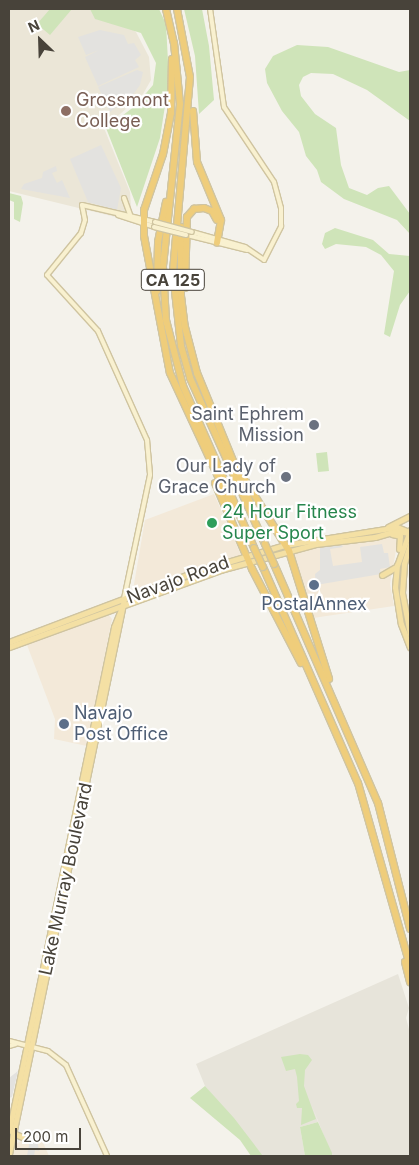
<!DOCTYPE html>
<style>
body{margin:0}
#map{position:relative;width:419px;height:1165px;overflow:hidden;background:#f4f2eb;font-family:Inter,sans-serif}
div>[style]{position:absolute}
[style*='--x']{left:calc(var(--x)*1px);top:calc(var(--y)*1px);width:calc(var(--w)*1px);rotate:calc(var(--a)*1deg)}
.residential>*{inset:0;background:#e7e4da}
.commercial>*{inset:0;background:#f3e9d9}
.education>*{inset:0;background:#ebe6d7}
.green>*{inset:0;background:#cfe4b9;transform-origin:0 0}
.parking>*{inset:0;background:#e3e2df}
.roads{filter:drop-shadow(1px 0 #cfc4a0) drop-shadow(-1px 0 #cfc4a0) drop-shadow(0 1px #cfc4a0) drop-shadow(0 -1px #cfc4a0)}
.secondary>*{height:4px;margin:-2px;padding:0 2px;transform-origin:2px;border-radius:2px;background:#f9f1d0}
.primary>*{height:5px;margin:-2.5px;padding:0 2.5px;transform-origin:2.5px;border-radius:2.5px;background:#f4e0a4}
.highway>*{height:6px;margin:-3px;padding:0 3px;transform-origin:3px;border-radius:3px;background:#efcd7b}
.bridges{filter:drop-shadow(1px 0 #cfc4a0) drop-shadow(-1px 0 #cfc4a0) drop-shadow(0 1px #cfc4a0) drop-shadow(0 -1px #cfc4a0)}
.secondary-bridge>*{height:4px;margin:-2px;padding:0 2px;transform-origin:2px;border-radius:2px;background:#f9f1d0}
.highway-bridge>*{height:6px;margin:-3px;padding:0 3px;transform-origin:3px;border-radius:3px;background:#efcd7b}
.dots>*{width:14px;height:14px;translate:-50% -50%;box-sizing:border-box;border:2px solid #fff;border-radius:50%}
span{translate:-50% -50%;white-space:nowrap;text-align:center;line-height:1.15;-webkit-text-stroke:4.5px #fff;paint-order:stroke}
.shield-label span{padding:1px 4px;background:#fff;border:1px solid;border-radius:4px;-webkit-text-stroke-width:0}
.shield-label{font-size:16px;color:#48433a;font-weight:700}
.education-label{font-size:18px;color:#785e54}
.left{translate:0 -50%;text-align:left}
.worship-label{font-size:18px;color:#5b616d}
.right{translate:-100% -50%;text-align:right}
.leisure-label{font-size:18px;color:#27864d}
.street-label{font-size:18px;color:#48433a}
.service-label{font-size:18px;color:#4e5e75}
.frame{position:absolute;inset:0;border:10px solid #48433a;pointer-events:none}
.north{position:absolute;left:15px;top:15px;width:50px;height:50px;-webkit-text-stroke:4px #fff;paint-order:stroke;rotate:336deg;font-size:14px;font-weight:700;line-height:20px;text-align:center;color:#48433a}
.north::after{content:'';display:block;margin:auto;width:18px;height:22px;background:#48433a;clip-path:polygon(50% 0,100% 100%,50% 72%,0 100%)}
.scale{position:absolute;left:15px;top:1128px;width:66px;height:22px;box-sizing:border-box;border:2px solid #48433a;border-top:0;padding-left:6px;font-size:15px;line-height:18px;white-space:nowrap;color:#48433a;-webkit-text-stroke:4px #fff;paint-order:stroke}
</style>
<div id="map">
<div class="residential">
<div style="clip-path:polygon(398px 974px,409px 1008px,406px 1018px,410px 1033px,410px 1156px,332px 1156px,312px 1106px,318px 1122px,300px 1127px,305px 1156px,263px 1156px,205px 1086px,196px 1064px)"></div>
</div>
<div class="commercial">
<div style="clip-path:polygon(214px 494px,241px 555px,133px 590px,145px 520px)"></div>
<div style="clip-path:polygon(390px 536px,398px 539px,390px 584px,394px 606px,313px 618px,292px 555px,314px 546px)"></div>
<div style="clip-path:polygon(108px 614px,112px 619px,87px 746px,54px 739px,55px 719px,27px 645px)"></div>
<div style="clip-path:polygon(39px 1133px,49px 1156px,11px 1156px,13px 1145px)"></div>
</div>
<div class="education">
<div style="clip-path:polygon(9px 9px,92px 9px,98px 20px,120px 21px,136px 32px,149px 57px,151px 80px,143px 94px,104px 128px,130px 192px,132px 221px,9px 191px)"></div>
</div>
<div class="green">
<div style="clip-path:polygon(50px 9px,72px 9px,50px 35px,37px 24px)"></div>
<div style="clip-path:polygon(90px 9px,159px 9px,166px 24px,169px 80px,160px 138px,137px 207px,106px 128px,135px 106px,153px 85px,156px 63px,141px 33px,95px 19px)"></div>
<div style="clip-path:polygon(184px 9px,202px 9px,209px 46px,214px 100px,199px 114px,195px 56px)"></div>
<div style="clip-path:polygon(297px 45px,328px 47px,399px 72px,410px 70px,410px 121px,367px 90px,333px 74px,311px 73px,303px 77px,299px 85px,301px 96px,315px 114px,336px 128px,341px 165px,349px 188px,367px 195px,378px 188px,389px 186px,410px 214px,410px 234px,397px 220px,344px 199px,321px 182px,317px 170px,306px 156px,299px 132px,282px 111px,267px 83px,265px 69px,273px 56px)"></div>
<div style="clip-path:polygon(9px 193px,21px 196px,23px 203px,20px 222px,14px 219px,14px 202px,9px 200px)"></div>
<div style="clip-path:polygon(335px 228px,373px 240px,389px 254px,410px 256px,410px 291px,400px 305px,390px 337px,384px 334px,394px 271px,381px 255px,366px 247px,336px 244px,325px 249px,322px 244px,325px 233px)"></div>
<div style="left:327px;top:452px;width:19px;height:11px;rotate:84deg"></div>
<div style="clip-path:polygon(300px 1054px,308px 1055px,312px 1060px,305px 1070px,304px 1086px,316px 1119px,301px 1125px,302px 1108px,297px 1108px,296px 1104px,299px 1101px,297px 1077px,295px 1069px,286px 1071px,281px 1057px)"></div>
<div style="clip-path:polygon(205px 1086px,234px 1118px,263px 1156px,251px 1156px,240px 1140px,190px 1098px)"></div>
<div style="clip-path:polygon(318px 1122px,332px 1153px,332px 1156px,305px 1156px,300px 1127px)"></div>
</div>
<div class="parking">
<div style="clip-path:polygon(100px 30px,124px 35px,128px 44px,134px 43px,141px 55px,135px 60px,139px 67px,98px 86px,85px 57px,99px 50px,86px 55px,78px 37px)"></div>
<div style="clip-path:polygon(137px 70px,143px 72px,140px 85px,132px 96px,110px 112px,98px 87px)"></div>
<div style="clip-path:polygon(101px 145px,121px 188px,117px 210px,88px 202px,70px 159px)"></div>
<div style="clip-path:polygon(56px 166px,57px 171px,52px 173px,57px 183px,62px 180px,70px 198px,21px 189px,24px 184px,42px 178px,43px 172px)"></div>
<div style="clip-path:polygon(341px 544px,343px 547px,330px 549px,333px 566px,362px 562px,360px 547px,382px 544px,384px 553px,388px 553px,390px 567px,380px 569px,381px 574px,316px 585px,315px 574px,320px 570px,320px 547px)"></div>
<div style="clip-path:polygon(18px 1071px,12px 1097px,9px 1098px,9px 1078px)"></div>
<div style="clip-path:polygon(37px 1138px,39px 1151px,35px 1150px,34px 1156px,27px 1156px,30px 1139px)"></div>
</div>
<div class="roads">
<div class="secondary">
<div style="--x:124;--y:198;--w:20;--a:70"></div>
<div style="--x:82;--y:205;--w:15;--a:79"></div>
<div style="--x:85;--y:220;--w:14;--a:107"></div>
<div style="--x:81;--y:233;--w:54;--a:129"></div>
<div style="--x:47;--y:275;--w:76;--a:47.7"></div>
<div style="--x:98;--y:331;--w:120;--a:65.8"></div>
<div style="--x:147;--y:440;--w:35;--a:85"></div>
<div style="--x:150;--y:475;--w:126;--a:101.9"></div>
<div style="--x:82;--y:205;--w:75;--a:13.1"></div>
<div style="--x:118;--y:215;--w:38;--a:18"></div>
<div style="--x:192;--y:232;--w:55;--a:15.8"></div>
<div style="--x:245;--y:247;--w:23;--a:34"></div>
<div style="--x:264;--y:260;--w:38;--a:-63"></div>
<div style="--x:281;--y:226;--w:18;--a:-90"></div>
<div style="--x:281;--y:208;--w:27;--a:-105"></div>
<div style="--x:274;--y:182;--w:90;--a:-123.7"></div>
<div style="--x:224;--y:107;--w:99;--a:-98.1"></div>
<div style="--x:187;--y:235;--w:62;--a:14"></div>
<div style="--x:9;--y:1041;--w:40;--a:14.4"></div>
<div style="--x:48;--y:1051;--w:23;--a:38"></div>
<div style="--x:66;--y:1065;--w:100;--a:65.7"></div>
<div style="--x:9;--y:1046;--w:7;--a:-16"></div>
</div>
<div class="primary">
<div style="--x:388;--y:527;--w:25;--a:-27"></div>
<div style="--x:410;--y:530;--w:37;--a:110"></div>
<div style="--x:397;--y:565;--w:22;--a:95"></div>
<div style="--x:395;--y:587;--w:37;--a:81"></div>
<div style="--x:401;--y:624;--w:25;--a:69"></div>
<div style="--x:392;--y:534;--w:8;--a:14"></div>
<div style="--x:400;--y:536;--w:13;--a:94"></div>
<div style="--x:410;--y:544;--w:21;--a:107"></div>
<div style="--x:404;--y:564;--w:29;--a:94"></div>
<div style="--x:402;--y:593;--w:42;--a:79"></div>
<div style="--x:382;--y:575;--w:16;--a:-30"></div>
<div style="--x:9;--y:642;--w:201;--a:-20.7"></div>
<div style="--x:197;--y:571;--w:92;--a:-16.5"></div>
<div style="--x:285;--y:545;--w:113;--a:-9.1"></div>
<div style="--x:397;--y:527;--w:13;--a:23"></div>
<div style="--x:9;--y:647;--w:225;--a:-20"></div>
<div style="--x:220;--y:570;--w:99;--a:-15.2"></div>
<div style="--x:316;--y:544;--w:59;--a:-6.8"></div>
<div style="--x:375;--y:537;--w:22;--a:-16"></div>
<div style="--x:396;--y:531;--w:14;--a:8"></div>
<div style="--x:9;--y:1131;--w:515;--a:-78.23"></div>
<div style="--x:114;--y:627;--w:24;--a:-68"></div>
<div style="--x:13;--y:1133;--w:10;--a:24"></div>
<div style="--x:9;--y:1154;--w:567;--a:-78.29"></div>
</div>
<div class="highway">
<div style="--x:166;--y:9;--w:35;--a:77"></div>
<div style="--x:174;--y:43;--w:61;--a:84.4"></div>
<div style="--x:180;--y:104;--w:164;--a:96"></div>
<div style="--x:163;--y:267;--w:53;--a:86.8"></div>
<div style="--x:166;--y:320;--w:68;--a:75.6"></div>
<div style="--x:183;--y:386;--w:177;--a:66.3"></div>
<div style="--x:177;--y:9;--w:69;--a:79.2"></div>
<div style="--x:190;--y:77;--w:197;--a:95"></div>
<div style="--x:173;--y:273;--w:73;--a:83.7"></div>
<div style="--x:181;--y:346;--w:33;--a:74"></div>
<div style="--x:190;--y:378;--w:182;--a:65.7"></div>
<div style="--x:172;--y:59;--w:54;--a:91.1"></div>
<div style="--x:171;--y:113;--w:42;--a:101"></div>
<div style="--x:163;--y:154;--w:59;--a:108.7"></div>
<div style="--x:144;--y:210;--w:26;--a:90"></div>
<div style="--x:144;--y:236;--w:139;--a:79.3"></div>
<div style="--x:170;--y:373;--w:154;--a:65.1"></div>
<div style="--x:193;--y:111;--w:51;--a:85.5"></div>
<div style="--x:197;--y:162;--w:63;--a:67.5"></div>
<div style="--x:221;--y:220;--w:23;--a:100"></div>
<div style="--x:181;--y:227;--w:69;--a:90"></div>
<div style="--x:181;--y:296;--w:31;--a:83"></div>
<div style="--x:185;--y:327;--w:48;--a:75.4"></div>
<div style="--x:197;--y:373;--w:139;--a:67.7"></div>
<div style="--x:185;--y:288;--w:71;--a:-88.4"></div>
<div style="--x:187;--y:217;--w:11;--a:-49"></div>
<div style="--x:194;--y:209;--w:10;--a:-6"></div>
<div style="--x:204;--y:208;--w:9;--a:21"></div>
<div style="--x:212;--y:211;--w:10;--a:61"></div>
<div style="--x:157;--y:291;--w:49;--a:-88.8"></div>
<div style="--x:158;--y:242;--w:41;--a:-78.7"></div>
<div style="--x:245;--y:480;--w:84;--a:58.2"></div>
<div style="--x:289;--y:551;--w:134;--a:72.6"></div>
<div style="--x:215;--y:483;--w:94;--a:66.7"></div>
<div style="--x:252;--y:569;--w:106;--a:62.5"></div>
<div style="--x:274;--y:564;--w:261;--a:66.5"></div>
<div style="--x:378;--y:803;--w:130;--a:75.7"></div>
<div style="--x:263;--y:567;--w:236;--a:66.3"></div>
<div style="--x:358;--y:783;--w:190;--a:74.1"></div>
<div style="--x:405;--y:962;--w:21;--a:76"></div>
</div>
</div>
<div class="bridges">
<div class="secondary-bridge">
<div style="--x:155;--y:222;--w:38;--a:15"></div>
<div style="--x:154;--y:227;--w:33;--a:14"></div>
</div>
<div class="highway-bridge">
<div style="--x:265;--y:544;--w:22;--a:66"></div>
<div style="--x:254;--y:548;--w:21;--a:65"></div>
</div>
</div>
<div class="dots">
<div style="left:66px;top:111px;background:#8d6e63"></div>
<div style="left:314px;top:425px;background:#6b7280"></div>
<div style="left:286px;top:477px;background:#6b7280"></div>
<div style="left:212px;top:523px;background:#2e9e5b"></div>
<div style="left:314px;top:585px;background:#5c6f8a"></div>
<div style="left:64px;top:724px;background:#5c6f8a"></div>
</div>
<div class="shield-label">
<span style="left:173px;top:280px">CA 125</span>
</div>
<div class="education-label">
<span class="left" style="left:76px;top:111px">Grossmont<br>College</span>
</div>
<div class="worship-label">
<span class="right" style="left:304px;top:425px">Saint Ephrem<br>Mission</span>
<span class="right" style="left:276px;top:477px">Our Lady of<br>Grace Church</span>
</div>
<div class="leisure-label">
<span class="left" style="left:222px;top:523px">24 Hour Fitness<br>Super Sport</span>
</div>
<div class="street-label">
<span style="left:178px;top:580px;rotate:-20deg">Navajo Road</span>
<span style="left:66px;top:879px;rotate:-78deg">Lake Murray Boulevard</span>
</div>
<div class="service-label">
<span style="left:314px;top:604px">PostalAnnex</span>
<span class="left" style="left:74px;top:724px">Navajo<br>Post Office</span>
</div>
<div class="frame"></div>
<div class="north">N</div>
<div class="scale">200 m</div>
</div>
